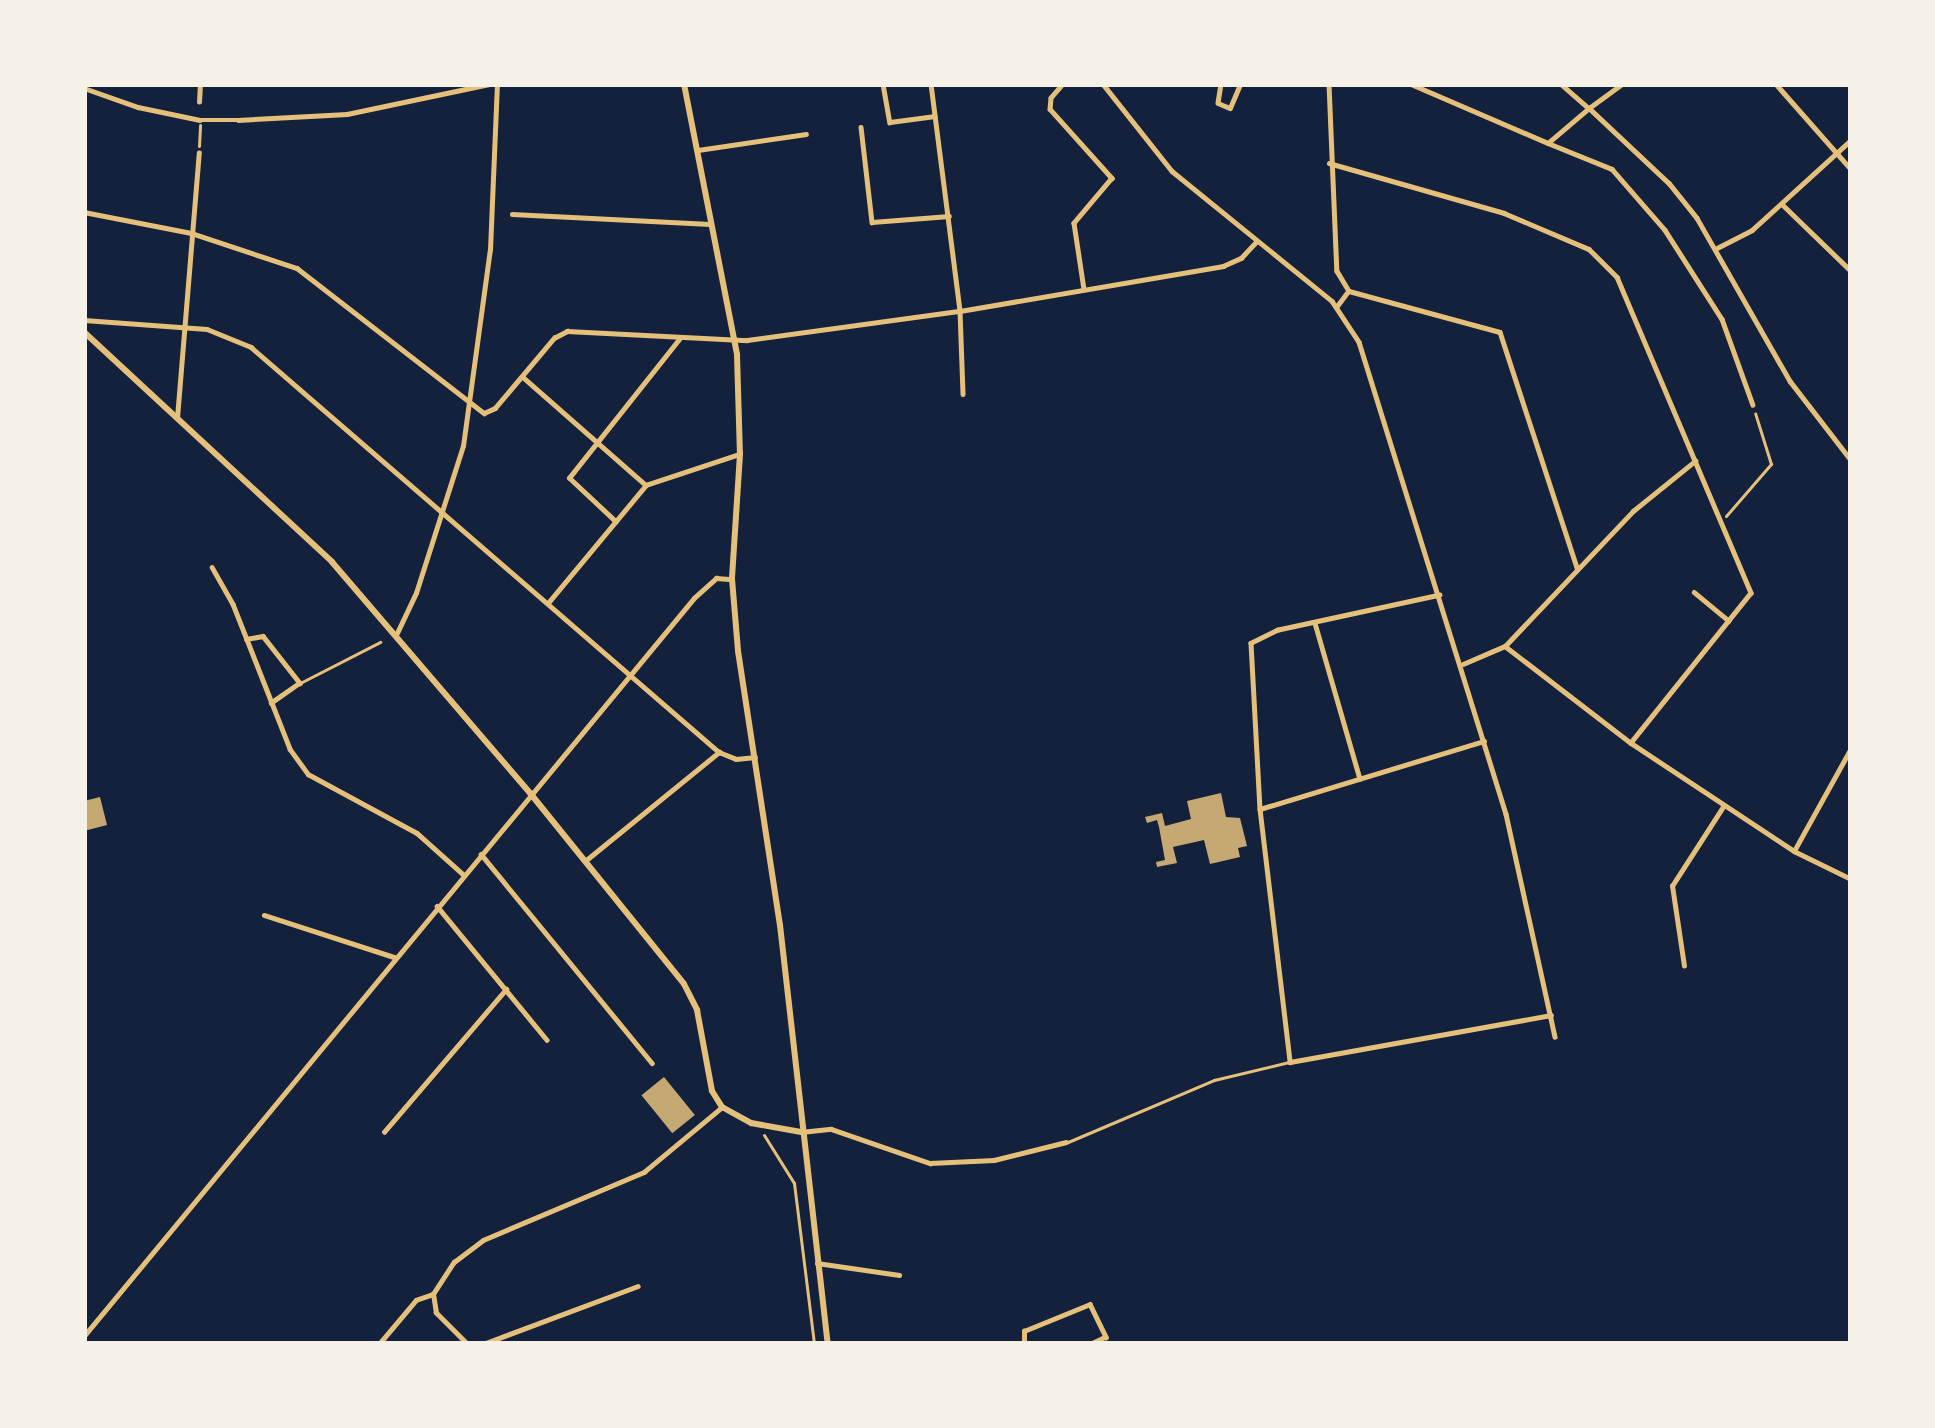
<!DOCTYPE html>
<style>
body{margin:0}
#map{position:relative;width:1935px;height:1428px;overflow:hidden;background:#14213d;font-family:Cabin,sans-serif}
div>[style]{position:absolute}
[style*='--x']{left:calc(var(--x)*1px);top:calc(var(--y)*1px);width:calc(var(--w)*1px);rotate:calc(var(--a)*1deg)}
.building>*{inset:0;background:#c6a872;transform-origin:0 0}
.path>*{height:3px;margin:-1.5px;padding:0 1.5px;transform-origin:1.5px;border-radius:1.5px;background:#e5c07b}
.service>*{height:3px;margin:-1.5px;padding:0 1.5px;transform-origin:1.5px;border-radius:1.5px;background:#e5c07b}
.minor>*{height:4.5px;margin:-2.25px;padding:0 2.25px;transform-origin:2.25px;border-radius:2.25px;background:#e5c07b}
.tertiary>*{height:6px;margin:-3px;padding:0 3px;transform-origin:3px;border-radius:3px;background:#e5c07b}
span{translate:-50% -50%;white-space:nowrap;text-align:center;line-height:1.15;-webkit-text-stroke:10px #f6f1e7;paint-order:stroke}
.frame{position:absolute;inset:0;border:87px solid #f6f1e7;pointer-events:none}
</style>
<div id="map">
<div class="building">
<div style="clip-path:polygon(1221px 793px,1226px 817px,1240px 818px,1247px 846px,1238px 848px,1240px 857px,1210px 864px,1204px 840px,1173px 847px,1177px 863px,1157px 867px,1156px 862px,1165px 860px,1159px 827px,1157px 820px,1147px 823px,1145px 817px,1162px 813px,1165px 826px,1191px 819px,1187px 801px)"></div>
<div style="clip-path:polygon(100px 797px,107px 825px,84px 831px,84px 801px)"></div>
<div style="left:664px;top:1077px;width:49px;height:29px;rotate:51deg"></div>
</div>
<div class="path">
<div style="--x:199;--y:146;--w:21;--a:-87"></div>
<div style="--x:1726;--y:516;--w:69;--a:-49.1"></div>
<div style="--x:1771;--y:464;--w:53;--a:-107.4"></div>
<div style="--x:764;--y:1135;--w:57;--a:58"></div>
<div style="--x:794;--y:1183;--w:162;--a:82.9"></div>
</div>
<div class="service">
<div style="--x:302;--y:682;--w:88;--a:-27.1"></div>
<div style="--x:1068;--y:1142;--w:159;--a:-23"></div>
<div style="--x:1214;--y:1080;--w:77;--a:-13.5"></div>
</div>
<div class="minor">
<div style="--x:883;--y:84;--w:39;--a:80"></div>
<div style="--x:890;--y:122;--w:45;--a:-7.6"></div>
<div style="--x:931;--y:84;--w:229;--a:82.7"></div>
<div style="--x:960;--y:311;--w:83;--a:87.9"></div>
<div style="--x:1063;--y:84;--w:18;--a:131"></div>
<div style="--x:1051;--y:98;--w:11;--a:95"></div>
<div style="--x:1050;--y:109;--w:93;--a:48.1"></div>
<div style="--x:1112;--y:178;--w:59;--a:130.2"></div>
<div style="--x:1074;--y:223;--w:67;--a:81.4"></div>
<div style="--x:1103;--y:84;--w:111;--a:51.6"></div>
<div style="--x:1172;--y:171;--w:206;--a:39.1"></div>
<div style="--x:1332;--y:301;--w:49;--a:56.6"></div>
<div style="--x:1359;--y:342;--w:494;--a:72.7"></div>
<div style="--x:1506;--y:814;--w:228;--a:77.6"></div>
<div style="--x:1221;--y:84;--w:19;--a:99"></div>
<div style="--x:1218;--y:103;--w:13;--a:23"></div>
<div style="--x:1230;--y:108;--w:26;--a:-67"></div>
<div style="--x:1329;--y:84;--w:187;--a:87.6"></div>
<div style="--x:1337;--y:271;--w:23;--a:59"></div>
<div style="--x:1349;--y:291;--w:20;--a:127"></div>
<div style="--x:1411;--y:84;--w:149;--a:23.3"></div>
<div style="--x:1548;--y:143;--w:54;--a:-40.5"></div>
<div style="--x:1589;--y:108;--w:110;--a:43.2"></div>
<div style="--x:1669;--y:183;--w:45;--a:51.3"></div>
<div style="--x:1697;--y:218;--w:188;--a:60.3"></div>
<div style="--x:1790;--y:381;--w:100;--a:52.3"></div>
<div style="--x:1561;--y:84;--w:37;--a:41"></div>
<div style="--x:1589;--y:108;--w:41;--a:-36"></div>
<div style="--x:1776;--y:84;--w:113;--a:48.6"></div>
<div style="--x:84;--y:88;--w:57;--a:19.4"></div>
<div style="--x:138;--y:107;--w:63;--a:11.8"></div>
<div style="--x:200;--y:120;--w:38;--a:0"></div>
<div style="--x:238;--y:120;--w:109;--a:-3.2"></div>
<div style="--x:347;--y:114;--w:145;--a:-11.9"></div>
<div style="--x:199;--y:102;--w:18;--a:-87"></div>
<div style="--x:861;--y:127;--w:96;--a:83.4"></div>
<div style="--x:872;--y:222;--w:77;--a:-4.5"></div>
<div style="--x:1548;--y:143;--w:69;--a:22.1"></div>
<div style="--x:1612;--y:169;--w:81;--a:49"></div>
<div style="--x:1665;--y:230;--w:106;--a:57.4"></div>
<div style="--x:1722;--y:319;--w:91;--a:70.2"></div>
<div style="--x:698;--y:150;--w:109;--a:-8.4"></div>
<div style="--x:1329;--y:163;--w:182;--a:15.9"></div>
<div style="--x:1504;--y:213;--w:92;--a:23"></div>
<div style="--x:1589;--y:249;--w:40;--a:45"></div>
<div style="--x:1617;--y:277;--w:343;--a:67"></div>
<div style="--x:1751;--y:593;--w:192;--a:128.7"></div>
<div style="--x:1783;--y:205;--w:95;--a:44.1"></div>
<div style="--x:84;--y:212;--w:109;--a:11.1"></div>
<div style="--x:191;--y:233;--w:112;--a:18.3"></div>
<div style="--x:297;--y:268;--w:237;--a:37.8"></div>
<div style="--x:484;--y:413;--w:12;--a:-24"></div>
<div style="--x:495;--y:408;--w:92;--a:-49.9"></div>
<div style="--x:554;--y:338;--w:15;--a:-28"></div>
<div style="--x:567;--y:331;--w:180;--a:2.9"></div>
<div style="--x:747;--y:340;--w:215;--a:-7.8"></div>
<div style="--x:960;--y:311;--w:267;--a:-9.7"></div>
<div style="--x:1223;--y:266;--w:20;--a:-24"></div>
<div style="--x:1241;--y:258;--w:21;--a:-47"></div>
<div style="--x:512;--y:214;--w:198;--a:2.9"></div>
<div style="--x:1717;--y:248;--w:39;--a:-27"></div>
<div style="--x:1752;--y:230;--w:134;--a:-42.3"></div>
<div style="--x:1349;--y:291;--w:156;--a:15.2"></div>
<div style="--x:1500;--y:332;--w:248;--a:71.9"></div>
<div style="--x:84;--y:320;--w:123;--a:4.2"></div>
<div style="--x:207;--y:329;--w:48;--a:22.2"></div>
<div style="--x:251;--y:347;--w:619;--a:40.87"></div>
<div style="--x:719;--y:752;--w:18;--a:22"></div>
<div style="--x:736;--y:759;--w:19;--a:-6"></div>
<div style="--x:524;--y:378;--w:162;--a:41.3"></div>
<div style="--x:177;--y:418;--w:266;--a:-85.3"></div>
<div style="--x:616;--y:522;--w:64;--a:-136.9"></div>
<div style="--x:569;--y:478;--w:179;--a:-51.6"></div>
<div style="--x:212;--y:567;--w:43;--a:60.4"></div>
<div style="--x:233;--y:604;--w:156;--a:68.5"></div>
<div style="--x:290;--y:749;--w:31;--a:54"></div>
<div style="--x:308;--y:774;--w:124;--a:28.4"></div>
<div style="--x:417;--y:833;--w:62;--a:41.7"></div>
<div style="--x:1694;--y:592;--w:45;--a:39.6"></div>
<div style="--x:1440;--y:595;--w:166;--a:167.8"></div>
<div style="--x:1278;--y:630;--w:30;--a:154"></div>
<div style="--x:1251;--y:643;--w:166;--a:86.9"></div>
<div style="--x:1260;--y:809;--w:255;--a:83.2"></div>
<div style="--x:1290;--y:1062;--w:265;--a:-10.2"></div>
<div style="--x:548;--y:603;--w:153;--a:-50.3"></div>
<div style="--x:646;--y:485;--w:99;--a:-18.3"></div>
<div style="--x:1315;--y:623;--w:162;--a:73.9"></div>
<div style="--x:397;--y:633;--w:44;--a:-64.6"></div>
<div style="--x:416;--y:593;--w:154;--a:-72.3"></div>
<div style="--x:463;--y:446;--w:198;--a:-82.2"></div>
<div style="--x:490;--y:250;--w:166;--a:-87.6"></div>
<div style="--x:246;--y:639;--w:17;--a:-10"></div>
<div style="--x:263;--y:636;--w:60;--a:51.8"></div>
<div style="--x:300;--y:683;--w:35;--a:145"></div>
<div style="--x:1505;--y:646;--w:159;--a:37.6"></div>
<div style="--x:1631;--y:743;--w:196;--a:33.5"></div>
<div style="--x:1794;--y:851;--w:61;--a:26.1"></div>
<div style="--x:1463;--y:664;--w:46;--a:-23.2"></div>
<div style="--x:1505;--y:646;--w:186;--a:-46.5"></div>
<div style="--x:1633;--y:511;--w:80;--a:-38.9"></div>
<div style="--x:1260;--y:809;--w:234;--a:-16.9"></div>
<div style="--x:1794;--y:851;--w:118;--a:-61"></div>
<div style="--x:481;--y:854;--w:270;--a:50.7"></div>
<div style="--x:585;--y:861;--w:173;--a:-39.1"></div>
<div style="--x:437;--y:906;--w:173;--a:50.6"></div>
<div style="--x:264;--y:915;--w:137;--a:17.9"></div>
<div style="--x:1684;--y:966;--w:81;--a:-98.5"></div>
<div style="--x:1672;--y:886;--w:94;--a:-57.2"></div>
<div style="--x:384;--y:1132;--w:188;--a:-49.5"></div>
<div style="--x:801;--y:1132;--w:30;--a:-6"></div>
<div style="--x:831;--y:1129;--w:105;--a:19"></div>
<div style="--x:930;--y:1163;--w:64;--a:-2.7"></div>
<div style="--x:994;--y:1160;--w:74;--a:-14"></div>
<div style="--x:817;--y:1263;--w:83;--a:8.3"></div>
<div style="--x:84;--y:1336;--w:957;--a:-50.42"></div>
<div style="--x:694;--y:598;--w:30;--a:-42"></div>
<div style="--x:716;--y:578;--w:16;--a:4"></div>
<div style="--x:84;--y:1342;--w:2;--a:63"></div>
<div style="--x:379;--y:1344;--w:57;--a:-49.9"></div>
<div style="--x:416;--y:1300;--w:18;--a:-19"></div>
<div style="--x:467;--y:1344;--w:44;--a:-135"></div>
<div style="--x:436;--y:1313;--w:19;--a:-99"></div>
<div style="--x:433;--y:1294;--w:38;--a:-57"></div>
<div style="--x:454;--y:1262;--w:36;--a:-37"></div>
<div style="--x:483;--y:1240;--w:175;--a:-22.9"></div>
<div style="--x:644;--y:1172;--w:102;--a:-39.8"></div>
<div style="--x:483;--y:1344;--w:165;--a:-20.5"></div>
<div style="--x:1024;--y:1344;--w:13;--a:-90"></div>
<div style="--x:1024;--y:1331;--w:71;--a:-22.2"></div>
<div style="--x:1090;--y:1304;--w:37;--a:64"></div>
<div style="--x:1106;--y:1337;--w:17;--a:155"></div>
</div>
<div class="tertiary">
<div style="--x:684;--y:84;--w:276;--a:78.9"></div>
<div style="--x:737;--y:355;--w:99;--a:88.3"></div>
<div style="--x:740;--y:454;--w:125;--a:93.7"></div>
<div style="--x:732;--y:579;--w:72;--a:85.2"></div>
<div style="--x:738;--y:651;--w:277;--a:81.3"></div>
<div style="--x:780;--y:925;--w:422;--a:83.5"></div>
<div style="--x:84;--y:332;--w:338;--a:42.8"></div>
<div style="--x:332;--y:562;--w:304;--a:49.4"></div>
<div style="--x:530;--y:793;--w:245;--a:51.1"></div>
<div style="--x:684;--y:984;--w:29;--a:63"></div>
<div style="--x:697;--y:1010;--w:82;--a:79.5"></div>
<div style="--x:712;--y:1091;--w:19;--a:58"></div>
<div style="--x:722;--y:1107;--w:33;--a:29"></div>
<div style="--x:751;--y:1123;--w:51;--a:10.2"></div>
</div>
<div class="frame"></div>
</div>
